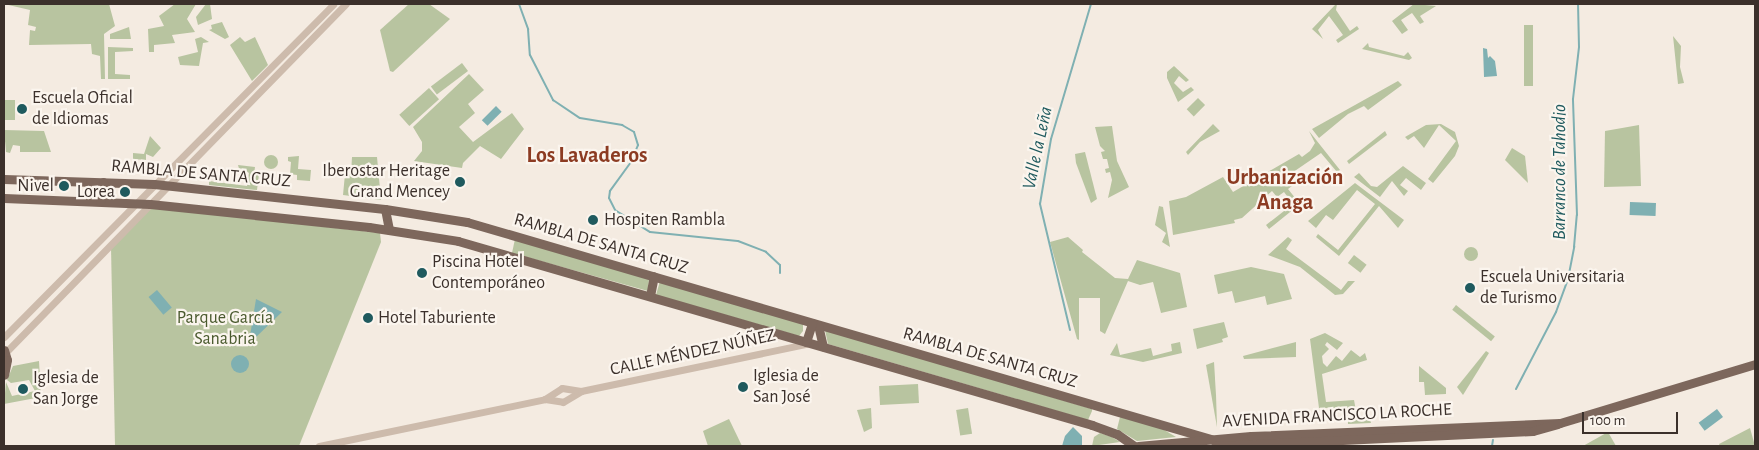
<!DOCTYPE html>
<meta charset="utf-8">
<style>
body{margin:0}
#map{position:relative;width:1759px;height:450px;overflow:hidden;background:#f4ebe1;font-family:"Alegreya Sans",sans-serif}
div>[style]{position:absolute}
[style*='--x']{left:calc(var(--x)*1px);top:calc(var(--y)*1px);width:calc(var(--w)*1px);rotate:calc(var(--a)*1deg)}
.green>*{inset:0;background:#b8c4a0;transform-origin:0 0}
.round{border-radius:50%}
.water>*{inset:0;background:#7fb0b2;transform-origin:0 0}
.stream>*{height:2px;margin:-1px;padding:0 1px;transform-origin:1px;border-radius:1px;background:#7fb0b2}
.minor>*{height:7px;margin:-3.5px;padding:0 3.5px;transform-origin:3.5px;border-radius:3.5px;background:#cdbbac}
.major>*{height:9px;margin:-4.5px;padding:0 4.5px;transform-origin:4.5px;border-radius:4.5px;background:#7d675c}
.dots>*{width:14px;height:14px;translate:-50% -50%;box-sizing:border-box;border:2px solid #fbf5ee;border-radius:50%}
span{translate:-50% -50%;white-space:nowrap;text-align:center;line-height:1.15;-webkit-text-stroke:4.5px #fbf5ee;paint-order:stroke}
.poi-label{font-size:18px;color:#3b302b}
.left{translate:0 -50%;text-align:left}
.right{translate:-100% -50%;text-align:right}
.street-label{font-size:18px;color:#3b302b}
.park-label{font-size:18px;color:#4a5a2e}
.water-label{font-size:19px;color:#1f5a5e;font-style:italic}
.district-label{font-size:22px;color:#8c3b22;font-weight:700}
.frame{position:absolute;inset:0;border:5px solid #3b302b;pointer-events:none}
.scale{position:absolute;left:1582px;top:412px;width:96px;height:22px;box-sizing:border-box;border:2px solid #3b302b;border-top:0;padding-left:6px;font-size:15px;line-height:18px;white-space:nowrap;color:#3b302b;-webkit-text-stroke:4px #fbf5ee;paint-order:stroke}
</style>
<div id="map">
<div class="green">
<div style="clip-path:polygon(4px 4px,109px 4px,115px 26px,104px 34px,105px 79px,101px 79px,100px 56px,92px 54px,91px 44px,29px 45px,30px 30px,35px 31px,36px 27px,28px 25px,30px 10px)"></div>
<div style="clip-path:polygon(175px 4px,196px 4px,187px 19px,195px 32px,172px 35px,175px 43px,154px 45px,154px 52px,149px 52px,148px 29px,164px 26px,159px 16px)"></div>
<div style="clip-path:polygon(206px 4px,210px 4px,212px 19px,198px 25px,196px 17px)"></div>
<div style="clip-path:polygon(409px 4px,429px 4px,450px 19px,393px 72px,390px 71px,380px 30px)"></div>
<div style="clip-path:polygon(1336px 4px,1343px 4px,1337px 4px,1336px 10px,1350px 31px,1357px 26px,1359px 29px,1338px 43px,1336px 40px,1343px 35px,1329px 16px,1318px 30px,1323px 39px,1312px 29px)"></div>
<div style="clip-path:polygon(1414px 4px,1436px 6px,1420px 16px,1424px 22px,1420px 24px,1412px 13px,1401px 20px,1408px 30px,1402px 34px,1392px 21px)"></div>
<div style="clip-path:polygon(222px 22px,229px 37px,225px 39px,209px 30px,212px 29px,211px 25px)"></div>
<div style="left:1524px;top:25px;width:9px;height:61px"></div>
<div style="clip-path:polygon(129px 27px,131px 39px,110px 39px,110px 34px)"></div>
<div style="clip-path:polygon(1673px 36px,1681px 46px,1680px 67px,1684px 83px,1678px 84px)"></div>
<div style="clip-path:polygon(201px 37px,209px 42px,203px 43px,199px 66px,180px 65px,178px 57px,198px 52px,195px 39px)"></div>
<div style="clip-path:polygon(240px 37px,245px 42px,255px 37px,268px 65px,252px 81px,230px 45px)"></div>
<div style="clip-path:polygon(1368px 43px,1369px 47px,1404px 56px,1408px 52px,1412px 58px,1409px 60px,1362px 49px)"></div>
<div style="clip-path:polygon(108px 47px,133px 48px,133px 51px,115px 52px,115px 74px,130px 75px,130px 79px,108px 79px)"></div>
<div style="left:462px;top:63px;width:10px;height:39px;rotate:53deg"></div>
<div style="clip-path:polygon(1174px 66px,1189px 80px,1186px 82px,1179px 76px,1174px 83px,1183px 92px,1191px 87px,1194px 90px,1178px 102px,1167px 78px,1167px 72px)"></div>
<div style="clip-path:polygon(469px 74px,484px 90px,468px 104px,475px 113px,459px 127px,473px 142px,512px 113px,524px 129px,501px 159px,480px 146px,463px 163px,462px 168px,414px 161px,422px 151px,422px 142px,413px 127px)"></div>
<div style="clip-path:polygon(1398px 81px,1402px 85px,1368px 110px,1364px 106px,1348px 114px,1319px 138px,1312px 129px)"></div>
<div style="left:429px;top:88px;width:15px;height:40px;rotate:48deg"></div>
<div style="left:1198px;top:98px;width:10px;height:16px;rotate:45deg"></div>
<div style="left:4px;top:100px;width:11px;height:20px"></div>
<div style="clip-path:polygon(1213px 124px,1220px 131px,1200px 142px,1188px 155px,1186px 152px)"></div>
<div style="clip-path:polygon(1441px 124px,1455px 132px,1459px 146px,1455px 156px,1433px 183px,1428px 179px,1456px 141px,1439px 125px,1424px 148px,1414px 136px,1408px 140px,1405px 137px,1426px 125px)"></div>
<div style="clip-path:polygon(1639px 125px,1641px 186px,1604px 187px,1605px 131px)"></div>
<div style="clip-path:polygon(1112px 126px,1117px 161px,1129px 187px,1108px 198px,1112px 180px,1110px 172px,1106px 173px,1105px 169px,1109px 168px,1107px 159px,1103px 159px,1101px 152px,1105px 151px,1100px 146px,1095px 127px)"></div>
<div style="clip-path:polygon(4px 130px,44px 131px,51px 152px,20px 152px,20px 146px,13px 145px,10px 153px,6px 152px)"></div>
<div style="clip-path:polygon(1309px 131px,1340px 170px,1337px 172px,1321px 153px,1286px 177px,1292px 186px,1288px 189px,1300px 204px,1269px 229px,1266px 225px,1293px 204px,1284px 192px,1277px 197px,1272px 191px,1242px 218px,1234px 220px,1235px 223px,1173px 235px,1169px 201px,1186px 197px,1223px 177px,1233px 192px,1299px 154px,1302px 157px,1310px 151px,1315px 143px)"></div>
<div style="clip-path:polygon(1385px 131px,1387px 135px,1349px 164px,1347px 161px)"></div>
<div style="clip-path:polygon(150px 136px,161px 148px,153px 157px,146px 154px,146px 160px,133px 159px,133px 153px,144px 154px)"></div>
<div style="clip-path:polygon(1512px 148px,1525px 156px,1528px 183px,1505px 160px)"></div>
<div style="clip-path:polygon(1085px 152px,1097px 199px,1091px 203px,1076px 163px,1075px 154px)"></div>
<div class="round" style="left:264px;top:155px;width:14px;height:14px"></div>
<div style="clip-path:polygon(299px 156px,298px 169px,311px 170px,310px 181px,297px 180px,297px 175px,290px 174px,291px 162px,288px 161px,288px 157px)"></div>
<div style="clip-path:polygon(352px 157px,377px 157px,381px 200px,343px 195px,345px 174px,351px 174px)"></div>
<div style="clip-path:polygon(238px 165px,255px 167px,254px 174px,259px 174px,257px 190px,209px 185px,209px 181px,247px 186px,249px 173px,243px 169px,240px 172px)"></div>
<div style="clip-path:polygon(1403px 166px,1426px 183px,1421px 190px,1406px 178px,1400px 185px,1408px 191px,1404px 196px,1392px 181px,1380px 197px,1354px 177px,1359px 173px,1371px 186px,1377px 187px)"></div>
<div style="clip-path:polygon(1355px 183px,1404px 220px,1398px 228px,1379px 206px,1339px 256px,1316px 237px,1318px 234px,1338px 250px,1375px 204px,1357px 190px,1333px 220px,1326px 215px,1316px 228px,1308px 221px)"></div>
<div style="clip-path:polygon(1159px 206px,1163px 207px,1170px 247px,1162px 242px,1166px 233px,1155px 225px)"></div>
<div style="clip-path:polygon(150px 207px,380px 233px,381px 242px,299px 446px,115px 446px,111px 247px)"></div>
<div style="clip-path:polygon(1068px 237px,1083px 250px,1082px 252px,1115px 278px,1128px 279px,1137px 260px,1180px 273px,1187px 307px,1161px 313px,1153px 282px,1140px 285px,1128px 281px,1105px 334px,1100px 331px,1100px 298px,1079px 298px,1079px 340px,1077px 339px,1050px 242px)"></div>
<div style="clip-path:polygon(1288px 237px,1292px 240px,1286px 249px,1341px 290px,1348px 281px,1355px 281px,1343px 294px,1335px 295px,1300px 267px,1268px 255px)"></div>
<div style="clip-path:polygon(515px 239px,649px 279px,648px 291px,512px 253px)"></div>
<div class="round" style="left:1464px;top:247px;width:14px;height:14px"></div>
<div style="left:1354px;top:255px;width:16px;height:10px;rotate:38deg"></div>
<div style="clip-path:polygon(1251px 267px,1284px 274px,1292px 299px,1267px 305px,1265px 296px,1235px 303px,1232px 291px,1218px 294px,1214px 275px)"></div>
<div style="clip-path:polygon(660px 281px,803px 323px,803px 331px,799px 336px,656px 295px)"></div>
<div style="left:1456px;top:305px;width:50px;height:6px;rotate:39deg"></div>
<div style="clip-path:polygon(1224px 322px,1228px 337px,1222px 339px,1223px 342px,1197px 349px,1193px 329px)"></div>
<div style="clip-path:polygon(825px 330px,1092px 409px,1092px 411px,1088px 420px,828px 344px)"></div>
<div style="clip-path:polygon(1325px 333px,1343px 343px,1337px 350px,1327px 342px,1325px 345px,1329px 349px,1322px 356px,1323px 363px,1327px 367px,1336px 356px,1342px 361px,1351px 350px,1360px 357px,1365px 353px,1367px 360px,1322px 374px,1326px 402px,1354px 400px,1357px 416px,1370px 417px,1371px 423px,1348px 424px,1347px 408px,1319px 408px,1310px 339px)"></div>
<div style="clip-path:polygon(1180px 342px,1182px 353px,1143px 362px,1110px 355px,1117px 343px,1120px 355px,1151px 348px,1153px 356px,1172px 351px,1171px 344px)"></div>
<div style="clip-path:polygon(1296px 342px,1296px 357px,1244px 359px,1243px 356px)"></div>
<div style="clip-path:polygon(1486px 351px,1489px 353px,1463px 395px,1457px 387px)"></div>
<div style="clip-path:polygon(39px 361px,41px 397px,4px 404px,6px 382px,12px 396px,35px 391px,29px 380px,11px 383px,7px 380px,13px 366px)"></div>
<div style="clip-path:polygon(1214px 362px,1216px 395px,1217px 427px,1206px 365px)"></div>
<div style="clip-path:polygon(1419px 366px,1446px 388px,1446px 394px,1425px 395px,1424px 382px,1419px 382px)"></div>
<div style="left:918px;top:384px;width:19px;height:39px;rotate:87deg"></div>
<div style="clip-path:polygon(871px 408px,872px 428px,864px 432px,857px 410px)"></div>
<div style="left:968px;top:408px;width:26px;height:12px;rotate:81deg"></div>
<div style="clip-path:polygon(1120px 417px,1161px 428px,1176px 437px,1137px 441px,1117px 429px)"></div>
<div style="clip-path:polygon(729px 419px,742px 446px,708px 446px,703px 431px)"></div>
<div style="clip-path:polygon(1750px 428px,1755px 446px,1720px 446px,1719px 444px)"></div>
<div style="clip-path:polygon(1608px 432px,1616px 446px,1583px 446px)"></div>
<div style="clip-path:polygon(1100px 433px,1112px 437px,1120px 442px,1092px 446px,1094px 437px)"></div>
</div>
<div class="water">
<div style="clip-path:polygon(1483px 48px,1487px 49px,1488px 58px,1490px 56px,1495px 61px,1497px 76px,1484px 77px)"></div>
<div style="left:496px;top:106px;width:8px;height:20px;rotate:45deg"></div>
<div style="left:1630px;top:202px;width:26px;height:13px;rotate:2deg"></div>
<div style="left:157px;top:290px;width:23px;height:11px;rotate:50deg"></div>
<div style="clip-path:polygon(256px 299px,282px 312px,254px 339px,250px 336px)"></div>
<div class="round" style="left:231px;top:355px;width:18px;height:18px"></div>
<div style="left:1717px;top:409px;width:10px;height:23px;rotate:53deg"></div>
<div style="clip-path:polygon(1073px 427px,1082px 436px,1082px 446px,1062px 446px,1065px 436px)"></div>
</div>
<div class="stream">
<div style="--x:519;--y:4;--w:27;--a:70"></div>
<div style="--x:528;--y:29;--w:26;--a:86"></div>
<div style="--x:530;--y:55;--w:51;--a:62.9"></div>
<div style="--x:553;--y:100;--w:32;--a:34"></div>
<div style="--x:580;--y:118;--w:43;--a:9.5"></div>
<div style="--x:622;--y:125;--w:14;--a:30"></div>
<div style="--x:634;--y:132;--w:14;--a:73"></div>
<div style="--x:638;--y:145;--w:18;--a:112"></div>
<div style="--x:631;--y:162;--w:36;--a:126"></div>
<div style="--x:610;--y:191;--w:7;--a:98"></div>
<div style="--x:609;--y:198;--w:13;--a:63"></div>
<div style="--x:615;--y:210;--w:41;--a:32.2"></div>
<div style="--x:650;--y:232;--w:88;--a:5.8"></div>
<div style="--x:738;--y:241;--w:30;--a:21"></div>
<div style="--x:766;--y:252;--w:19;--a:43"></div>
<div style="--x:780;--y:265;--w:8;--a:90"></div>
<div style="--x:1070;--y:330;--w:130;--a:-103.4"></div>
<div style="--x:1040;--y:204;--w:66;--a:-80.4"></div>
<div style="--x:1051;--y:139;--w:141;--a:-73.5"></div>
<div style="--x:1516;--y:389;--w:87;--a:-62.5"></div>
<div style="--x:1556;--y:312;--w:35;--a:-70"></div>
<div style="--x:1568;--y:279;--w:33;--a:-79"></div>
<div style="--x:1574;--y:247;--w:32;--a:-85"></div>
<div style="--x:1577;--y:215;--w:116;--a:-92"></div>
<div style="--x:1573;--y:99;--w:52;--a:-83.4"></div>
<div style="--x:1579;--y:47;--w:43;--a:-91.3"></div>
<div style="--x:1492;--y:446;--w:6;--a:-81"></div>
</div>
<div class="minor">
<div style="--x:4;--y:337;--w:468;--a:-45.3"></div>
<div style="--x:5;--y:353;--w:488;--a:-45.7"></div>
<div style="--x:545;--y:399;--w:18;--a:9"></div>
<div style="--x:563;--y:402;--w:21;--a:-31"></div>
<div style="--x:319;--y:446;--w:231;--a:-11.7"></div>
<div style="--x:545;--y:399;--w:20;--a:-33"></div>
<div style="--x:562;--y:388;--w:19;--a:9"></div>
<div style="--x:581;--y:391;--w:235;--a:-11.8"></div>
</div>
<div class="major">
<div style="--x:4;--y:179;--w:150;--a:1.9"></div>
<div style="--x:154;--y:184;--w:232;--a:6.2"></div>
<div style="--x:385;--y:209;--w:83;--a:9"></div>
<div style="--x:467;--y:222;--w:775;--a:16.26"></div>
<div style="--x:4;--y:198;--w:146;--a:2.4"></div>
<div style="--x:150;--y:204;--w:220;--a:6"></div>
<div style="--x:369;--y:227;--w:90;--a:8.9"></div>
<div style="--x:458;--y:241;--w:660;--a:16.18"></div>
<div style="--x:1092;--y:425;--w:27;--a:20"></div>
<div style="--x:1117;--y:434;--w:21;--a:35"></div>
<div style="--x:100;--y:201;--w:9;--a:-63"></div>
<div style="--x:104;--y:193;--w:11;--a:-95"></div>
<div style="--x:385;--y:209;--w:21;--a:79"></div>
<div style="--x:650;--y:296;--w:20;--a:-79"></div>
<div style="--x:818;--y:325;--w:22;--a:77"></div>
<div style="--x:806;--y:342;--w:20;--a:-72"></div>
<div style="--x:4;--y:350;--w:10;--a:73"></div>
<div style="--x:7;--y:360;--w:15;--a:101"></div>
<div style="--x:1138;--y:446;--w:113;--a:-5.1"></div>
<div style="--x:1251;--y:436;--w:309;--a:-2.4"></div>
<div style="--x:1560;--y:423;--w:204;--a:-16.8"></div>
<div style="--x:1215;--y:446;--w:318;--a:-2.7"></div>
<div style="--x:1533;--y:431;--w:26;--a:-16"></div>
</div>
<div class="dots">
<div style="left:22px;top:109px;background:#1f5a5e"></div>
<div style="left:460px;top:182px;background:#1f5a5e"></div>
<div style="left:64px;top:186px;background:#1f5a5e"></div>
<div style="left:125px;top:192px;background:#1f5a5e"></div>
<div style="left:593px;top:220px;background:#1f5a5e"></div>
<div style="left:422px;top:273px;background:#1f5a5e"></div>
<div style="left:1470px;top:288px;background:#1f5a5e"></div>
<div style="left:368px;top:318px;background:#1f5a5e"></div>
<div style="left:743px;top:387px;background:#1f5a5e"></div>
<div style="left:23px;top:389px;background:#1f5a5e"></div>
</div>
<div class="poi-label">
<span class="left" style="left:32px;top:109px">Escuela Oficial<br>de Idiomas</span>
<span class="right" style="left:450px;top:182px">Iberostar Heritage<br>Grand Mencey</span>
<span class="right" style="left:54px;top:186px">Nivel</span>
<span class="right" style="left:115px;top:192px">Lorea</span>
<span class="left" style="left:604px;top:220px">Hospiten Rambla</span>
<span class="left" style="left:432px;top:273px">Piscina Hotel<br>Contemporáneo</span>
<span class="left" style="left:1480px;top:288px">Escuela Universitaria<br>de Turismo</span>
<span class="left" style="left:378px;top:318px">Hotel Taburiente</span>
<span class="left" style="left:753px;top:387px">Iglesia de<br>San José</span>
<span class="left" style="left:33px;top:389px">Iglesia de<br>San Jorge</span>
</div>
<div class="street-label">
<span style="left:201px;top:174px;rotate:5deg">RAMBLA DE SANTA CRUZ</span>
<span style="left:601px;top:244px;rotate:16deg">RAMBLA DE SANTA CRUZ</span>
<span style="left:693px;top:353px;rotate:-12deg">CALLE MÉNDEZ NÚÑEZ</span>
<span style="left:990px;top:358px;rotate:16deg">RAMBLA DE SANTA CRUZ</span>
<span style="left:1337px;top:416px;rotate:-3deg">AVENIDA FRANCISCO LA ROCHE</span>
</div>
<div class="park-label">
<span style="left:225px;top:329px">Parque García<br>Sanabria</span>
</div>
<div class="water-label">
<span style="left:1038px;top:148px;rotate:-78deg">Valle la Leña</span>
<span style="left:1560px;top:172px;rotate:-90deg">Barranco de Tahodio</span>
</div>
<div class="district-label">
<span style="left:587px;top:156px">Los Lavaderos</span>
<span style="left:1285px;top:190px">Urbanización<br>Anaga</span>
</div>
<div class="frame"></div>
<div class="scale">100 m</div>
</div>
